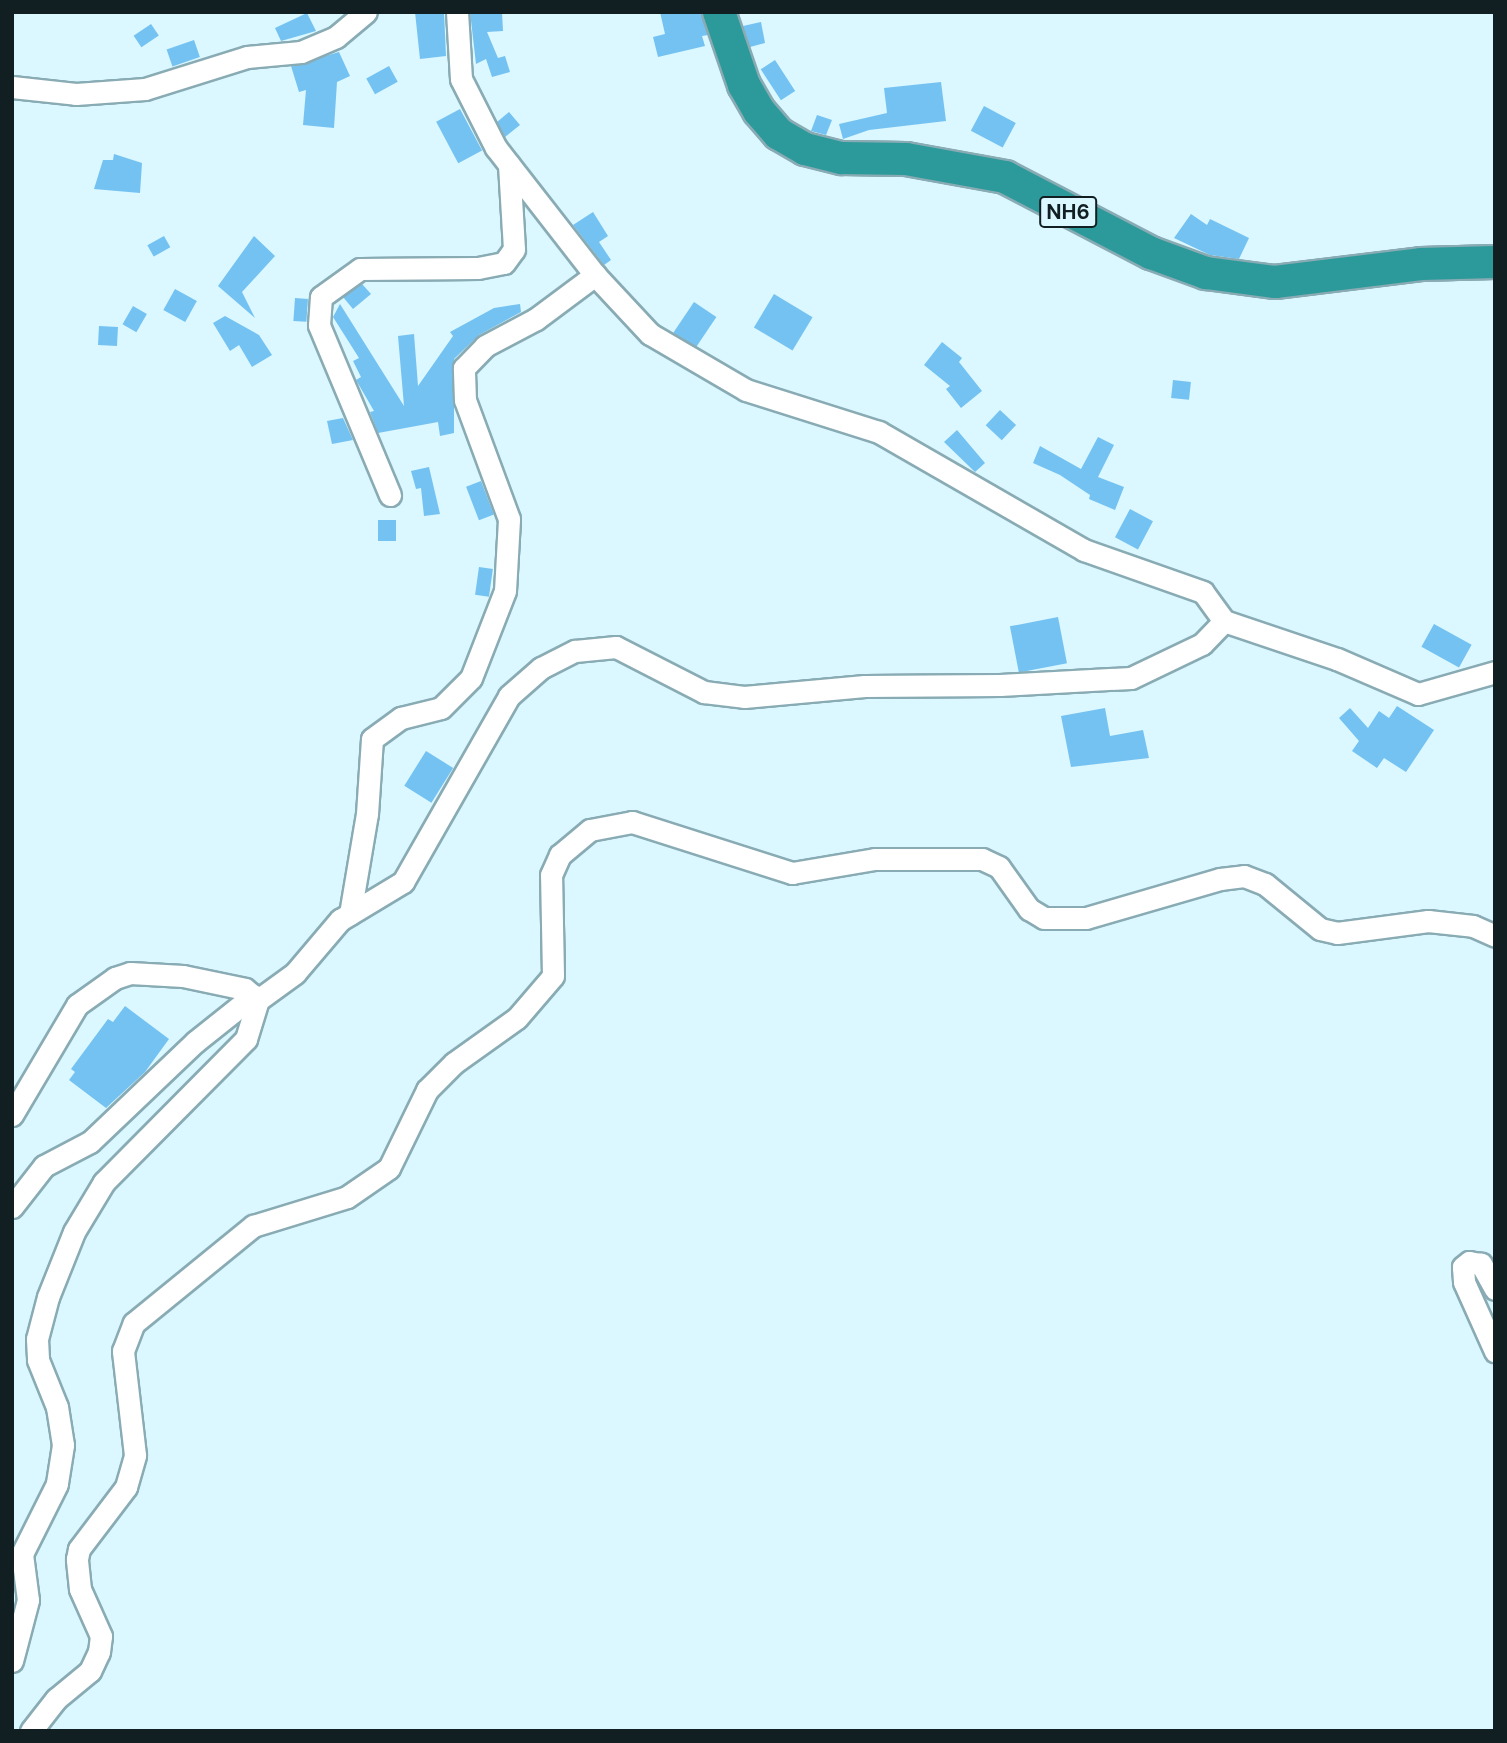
<!DOCTYPE html>
<style>
body{margin:0}
#map{position:relative;width:1507px;height:1743px;overflow:hidden;background:#dbf7ff;font-family:"DM Sans",sans-serif}
div>[style]{position:absolute}
[style*='--x']{left:calc(var(--x)*1px);top:calc(var(--y)*1px);width:calc(var(--w)*1px);rotate:calc(var(--a)*1deg)}
.building>*{inset:0;background:#73c2f2;transform-origin:0 0}
.roads{filter:drop-shadow(2px 0 #89abb4) drop-shadow(-2px 0 #89abb4) drop-shadow(0 2px #89abb4) drop-shadow(0 -2px #89abb4)}
.minor>*{height:21px;margin:-10.5px;padding:0 10.5px;transform-origin:10.5px;border-radius:10.5px;background:#fff}
.highway>*{height:32px;margin:-16px;padding:0 16px;transform-origin:16px;border-radius:16px;background:#2c9a9a}
span{translate:-50% -50%;white-space:nowrap;text-align:center;line-height:1.15;-webkit-text-stroke:5px #dbf7ff;paint-order:stroke}
.shield-label span{padding:2px 5px;background:#dbf7ff;border:2px solid;border-radius:5px;-webkit-text-stroke-width:0}
.shield-label{font-size:21px;color:#111f22;font-weight:700}
.frame{position:absolute;inset:0;border:14px solid #111f22;pointer-events:none}
</style>
<div id="map">
<div class="building">
<div style="clip-path:polygon(415px 12px,444px 12px,446px 56px,420px 59px)"></div>
<div style="clip-path:polygon(470px 12px,502px 12px,503px 31px,487px 32px,498px 58px,505px 56px,510px 72px,492px 77px,486px 59px,476px 64px)"></div>
<div style="clip-path:polygon(660px 12px,701px 12px,708px 35px,702px 36px,705px 46px,658px 57px,653px 37px,665px 34px)"></div>
<div style="clip-path:polygon(307px 13px,316px 31px,281px 41px,275px 28px)"></div>
<div style="clip-path:polygon(761px 22px,765px 43px,750px 47px,743px 26px)"></div>
<div style="left:151px;top:24px;width:14px;height:21px;rotate:56deg"></div>
<div style="left:194px;top:40px;width:18px;height:29px;rotate:71deg"></div>
<div style="clip-path:polygon(339px 52px,350px 76px,337px 82px,334px 128px,303px 125px,306px 90px,299px 92px,291px 66px)"></div>
<div style="left:775px;top:60px;width:37px;height:17px;rotate:57deg"></div>
<div style="left:389px;top:66px;width:18px;height:26px;rotate:61deg"></div>
<div style="clip-path:polygon(941px 82px,946px 121px,869px 130px,843px 139px,839px 124px,887px 113px,884px 88px)"></div>
<div style="left:984px;top:106px;width:36px;height:28px;rotate:28deg"></div>
<div style="left:460px;top:109px;width:47px;height:27px;rotate:62deg"></div>
<div style="clip-path:polygon(509px 112px,520px 125px,505px 137px,497px 122px)"></div>
<div style="clip-path:polygon(817px 115px,832px 120px,826px 135px,811px 131px)"></div>
<div style="clip-path:polygon(114px 154px,142px 163px,140px 193px,94px 189px,103px 160px,113px 160px)"></div>
<div style="clip-path:polygon(593px 212px,608px 236px,599px 242px,611px 260px,604px 265px,573px 225px)"></div>
<div style="clip-path:polygon(1191px 214px,1207px 225px,1210px 219px,1249px 238px,1239px 259px,1210px 255px,1174px 238px)"></div>
<div style="left:164px;top:236px;width:13px;height:19px;rotate:61deg"></div>
<div style="clip-path:polygon(254px 236px,275px 256px,242px 292px,255px 318px,218px 286px)"></div>
<div style="clip-path:polygon(362px 284px,371px 294px,353px 309px,343px 297px)"></div>
<div style="left:175px;top:289px;width:25px;height:24px;rotate:29deg"></div>
<div style="left:774px;top:294px;width:45px;height:39px;rotate:31deg"></div>
<div style="left:295px;top:298px;width:13px;height:23px;rotate:4deg"></div>
<div style="left:694px;top:302px;width:27px;height:37px;rotate:34deg"></div>
<div style="clip-path:polygon(340px 304px,404px 406px,398px 336px,414px 334px,418px 386px,453px 336px,450px 332px,494px 308px,520px 304px,521px 312px,479px 335px,454px 359px,454px 433px,440px 436px,438px 422px,378px 433px,370px 412px,374px 411px,356px 380px,361px 377px,353px 361px,359px 358px,333px 317px)"></div>
<div style="left:133px;top:306px;width:16px;height:21px;rotate:30deg"></div>
<div style="clip-path:polygon(225px 316px,259px 335px,272px 355px,252px 367px,239px 345px,230px 351px,213px 323px)"></div>
<div style="left:99px;top:326px;width:19px;height:19px;rotate:3deg"></div>
<div style="clip-path:polygon(942px 342px,962px 358px,959px 362px,982px 391px,961px 408px,946px 389px,950px 386px,924px 365px)"></div>
<div style="left:1173px;top:380px;width:18px;height:18px;rotate:6deg"></div>
<div style="left:1000px;top:410px;width:22px;height:21px;rotate:43deg"></div>
<div style="clip-path:polygon(343px 418px,353px 440px,332px 444px,327px 421px)"></div>
<div style="clip-path:polygon(957px 430px,985px 463px,975px 472px,944px 442px)"></div>
<div style="clip-path:polygon(1098px 437px,1114px 445px,1098px 477px,1124px 487px,1115px 510px,1089px 499px,1090px 495px,1060px 475px,1033px 463px,1040px 446px,1081px 469px)"></div>
<div style="clip-path:polygon(429px 467px,440px 514px,424px 516px,421px 488px,416px 489px,411px 471px)"></div>
<div style="left:481px;top:481px;width:36px;height:16px;rotate:69deg"></div>
<div style="left:1130px;top:509px;width:26px;height:32px;rotate:28deg"></div>
<div style="left:378px;top:520px;width:18px;height:21px"></div>
<div style="left:479px;top:567px;width:14px;height:28px;rotate:8deg"></div>
<div style="left:1058px;top:617px;width:47px;height:49px;rotate:79deg"></div>
<div style="left:1434px;top:624px;width:43px;height:26px;rotate:29deg"></div>
<div style="clip-path:polygon(1397px 706px,1434px 730px,1406px 772px,1384px 758px,1377px 768px,1352px 751px,1359px 741px,1339px 718px,1350px 708px,1368px 728px,1379px 711px,1389px 718px)"></div>
<div style="clip-path:polygon(1105px 708px,1110px 736px,1143px 730px,1149px 758px,1071px 767px,1061px 716px)"></div>
<div style="left:426px;top:751px;width:32px;height:41px;rotate:32deg"></div>
<div style="clip-path:polygon(125px 1006px,169px 1039px,145px 1072px,106px 1108px,69px 1080px,75px 1072px,71px 1069px,108px 1019px,113px 1022px)"></div>
</div>
<div class="roads">
<div class="minor">
<div style="--x:12;--y:87;--w:64;--a:6.2"></div>
<div style="--x:76;--y:94;--w:69;--a:-4.1"></div>
<div style="--x:145;--y:89;--w:107;--a:-17.4"></div>
<div style="--x:247;--y:57;--w:54;--a:-5.3"></div>
<div style="--x:301;--y:52;--w:38;--a:-23"></div>
<div style="--x:336;--y:37;--w:39;--a:-40"></div>
<div style="--x:390;--y:495;--w:184;--a:-112.7"></div>
<div style="--x:319;--y:325;--w:28;--a:-86"></div>
<div style="--x:321;--y:297;--w:48;--a:-35.7"></div>
<div style="--x:360;--y:269;--w:118;--a:-0.5"></div>
<div style="--x:478;--y:268;--w:26;--a:-11"></div>
<div style="--x:504;--y:263;--w:17;--a:-54"></div>
<div style="--x:514;--y:249;--w:84;--a:-93.4"></div>
<div style="--x:1224;--y:621;--w:119;--a:18.6"></div>
<div style="--x:1337;--y:659;--w:88;--a:23.4"></div>
<div style="--x:1418;--y:694;--w:80;--a:-15.9"></div>
<div style="--x:350;--y:914;--w:101;--a:-80.4"></div>
<div style="--x:367;--y:814;--w:75;--a:-86.2"></div>
<div style="--x:372;--y:739;--w:36;--a:-36"></div>
<div style="--x:401;--y:718;--w:41;--a:-14"></div>
<div style="--x:441;--y:708;--w:42;--a:-45"></div>
<div style="--x:471;--y:678;--w:93;--a:-68.7"></div>
<div style="--x:505;--y:591;--w:72;--a:-86.8"></div>
<div style="--x:509;--y:519;--w:127;--a:-110.3"></div>
<div style="--x:465;--y:400;--w:32;--a:-92"></div>
<div style="--x:464;--y:368;--w:30;--a:-46"></div>
<div style="--x:485;--y:346;--w:58;--a:-27.9"></div>
<div style="--x:536;--y:319;--w:74;--a:-36.7"></div>
<div style="--x:258;--y:1000;--w:46;--a:-36.1"></div>
<div style="--x:295;--y:973;--w:70;--a:-49.7"></div>
<div style="--x:340;--y:920;--w:74;--a:-31.1"></div>
<div style="--x:403;--y:882;--w:214;--a:-60.3"></div>
<div style="--x:509;--y:696;--w:43;--a:-41.2"></div>
<div style="--x:541;--y:668;--w:38;--a:-27"></div>
<div style="--x:575;--y:651;--w:41;--a:-5.6"></div>
<div style="--x:616;--y:647;--w:99;--a:27.1"></div>
<div style="--x:704;--y:692;--w:40;--a:7.1"></div>
<div style="--x:744;--y:697;--w:121;--a:-5.2"></div>
<div style="--x:865;--y:686;--w:135;--a:-0.4"></div>
<div style="--x:1000;--y:685;--w:131;--a:-3.1"></div>
<div style="--x:1131;--y:678;--w:79;--a:-25.6"></div>
<div style="--x:1202;--y:644;--w:32;--a:-46"></div>
<div style="--x:1224;--y:621;--w:36;--a:-126"></div>
<div style="--x:1203;--y:592;--w:126;--a:-160.6"></div>
<div style="--x:1084;--y:550;--w:237;--a:-150.1"></div>
<div style="--x:879;--y:432;--w:139;--a:-162.5"></div>
<div style="--x:746;--y:390;--w:111;--a:-149.7"></div>
<div style="--x:650;--y:334;--w:81;--a:-133"></div>
<div style="--x:595;--y:275;--w:161;--a:-127.9"></div>
<div style="--x:496;--y:148;--w:77;--a:-116.9"></div>
<div style="--x:461;--y:79;--w:67;--a:-93.4"></div>
<div style="--x:12;--y:1115;--w:128;--a:-59.4"></div>
<div style="--x:77;--y:1005;--w:47;--a:-35.4"></div>
<div style="--x:115;--y:978;--w:16;--a:-18"></div>
<div style="--x:130;--y:973;--w:53;--a:3.2"></div>
<div style="--x:183;--y:976;--w:63;--a:11.8"></div>
<div style="--x:245;--y:989;--w:17;--a:40"></div>
<div style="--x:258;--y:1000;--w:41;--a:107.1"></div>
<div style="--x:246;--y:1039;--w:202;--a:134.8"></div>
<div style="--x:104;--y:1182;--w:58;--a:121"></div>
<div style="--x:74;--y:1232;--w:70;--a:111.8"></div>
<div style="--x:48;--y:1297;--w:43;--a:104.7"></div>
<div style="--x:37;--y:1339;--w:21;--a:87"></div>
<div style="--x:38;--y:1360;--w:51;--a:68"></div>
<div style="--x:57;--y:1407;--w:38;--a:81"></div>
<div style="--x:63;--y:1445;--w:39;--a:99"></div>
<div style="--x:57;--y:1484;--w:78;--a:116.6"></div>
<div style="--x:22;--y:1554;--w:46;--a:82.6"></div>
<div style="--x:28;--y:1600;--w:63;--a:104.7"></div>
<div style="--x:12;--y:1207;--w:52;--a:-52"></div>
<div style="--x:44;--y:1166;--w:52;--a:-27.6"></div>
<div style="--x:90;--y:1142;--w:145;--a:-43.6"></div>
<div style="--x:195;--y:1042;--w:75;--a:-38.5"></div>
<div style="--x:1495;--y:1289;--w:29;--a:-119"></div>
<div style="--x:1481;--y:1264;--w:12;--a:-171"></div>
<div style="--x:1469;--y:1262;--w:8;--a:140"></div>
<div style="--x:1463;--y:1267;--w:15;--a:86"></div>
<div style="--x:1464;--y:1282;--w:76;--a:65.8"></div>
<div style="--x:31;--y:1731;--w:41;--a:-52"></div>
<div style="--x:56;--y:1699;--w:44;--a:-39.5"></div>
<div style="--x:90;--y:1671;--w:21;--a:-65"></div>
<div style="--x:99;--y:1652;--w:16;--a:-83"></div>
<div style="--x:101;--y:1636;--w:51;--a:-114.1"></div>
<div style="--x:80;--y:1589;--w:30;--a:-96"></div>
<div style="--x:77;--y:1559;--w:10;--a:-79"></div>
<div style="--x:79;--y:1549;--w:78;--a:-52.8"></div>
<div style="--x:126;--y:1487;--w:33;--a:-74"></div>
<div style="--x:135;--y:1455;--w:105;--a:-96.6"></div>
<div style="--x:123;--y:1351;--w:30;--a:-69"></div>
<div style="--x:134;--y:1323;--w:154;--a:-39.2"></div>
<div style="--x:253;--y:1226;--w:98;--a:-17.1"></div>
<div style="--x:347;--y:1197;--w:51;--a:-34.6"></div>
<div style="--x:389;--y:1168;--w:87;--a:-64"></div>
<div style="--x:427;--y:1090;--w:38;--a:-45"></div>
<div style="--x:454;--y:1063;--w:77;--a:-35.5"></div>
<div style="--x:517;--y:1018;--w:55;--a:-49.4"></div>
<div style="--x:553;--y:976;--w:101;--a:-91.1"></div>
<div style="--x:551;--y:875;--w:22;--a:-66"></div>
<div style="--x:560;--y:855;--w:39;--a:-40"></div>
<div style="--x:590;--y:830;--w:43;--a:-10.8"></div>
<div style="--x:632;--y:822;--w:168;--a:17.7"></div>
<div style="--x:792;--y:873;--w:84;--a:-9.6"></div>
<div style="--x:875;--y:859;--w:107;--a:0"></div>
<div style="--x:982;--y:859;--w:19;--a:25"></div>
<div style="--x:999;--y:867;--w:52;--a:54.5"></div>
<div style="--x:1029;--y:909;--w:17;--a:31"></div>
<div style="--x:1044;--y:918;--w:42;--a:0"></div>
<div style="--x:1086;--y:918;--w:140;--a:-16.2"></div>
<div style="--x:1220;--y:879;--w:24;--a:-7"></div>
<div style="--x:1244;--y:876;--w:22;--a:21"></div>
<div style="--x:1265;--y:884;--w:71;--a:39.3"></div>
<div style="--x:1320;--y:929;--w:17;--a:13"></div>
<div style="--x:1337;--y:933;--w:92;--a:-7.5"></div>
<div style="--x:1428;--y:921;--w:45;--a:6.3"></div>
<div style="--x:1473;--y:926;--w:24;--a:24"></div>
</div>
<div class="highway">
<div style="--x:719;--y:12;--w:77;--a:71.1"></div>
<div style="--x:744;--y:85;--w:30;--a:60"></div>
<div style="--x:759;--y:111;--w:30;--a:49"></div>
<div style="--x:779;--y:134;--w:30;--a:30"></div>
<div style="--x:805;--y:149;--w:38;--a:14"></div>
<div style="--x:842;--y:158;--w:64;--a:0.9"></div>
<div style="--x:906;--y:159;--w:101;--a:10.3"></div>
<div style="--x:1005;--y:177;--w:165;--a:27.5"></div>
<div style="--x:1151;--y:253;--w:59;--a:20"></div>
<div style="--x:1206;--y:273;--w:70;--a:7.4"></div>
<div style="--x:1275;--y:282;--w:147;--a:-7"></div>
<div style="--x:1421;--y:264;--w:74;--a:-1.5"></div>
</div>
</div>
<div class="shield-label">
<span style="left:1068px;top:212px">NH6</span>
</div>
<div class="frame"></div>
</div>
